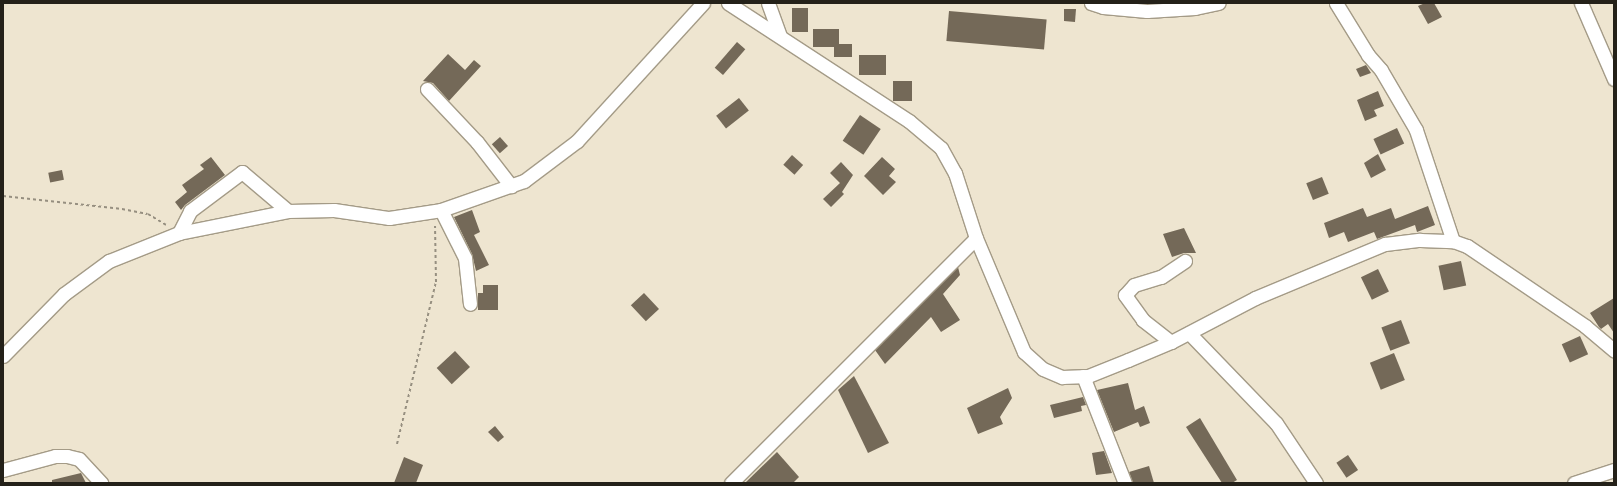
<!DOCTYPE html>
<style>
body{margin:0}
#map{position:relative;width:1617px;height:486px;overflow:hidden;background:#eee5d0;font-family:Lora,serif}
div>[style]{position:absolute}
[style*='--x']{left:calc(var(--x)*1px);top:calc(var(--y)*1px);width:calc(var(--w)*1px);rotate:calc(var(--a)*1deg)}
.building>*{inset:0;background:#746958;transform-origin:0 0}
.path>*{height:2px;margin-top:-1px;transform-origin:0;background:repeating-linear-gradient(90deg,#968f80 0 3px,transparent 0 6px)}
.roads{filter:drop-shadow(1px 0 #a49b87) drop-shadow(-1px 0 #a49b87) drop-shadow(0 1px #a49b87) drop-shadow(0 -1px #a49b87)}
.minor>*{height:13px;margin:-6.5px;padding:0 6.5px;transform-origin:6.5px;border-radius:6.5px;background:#fff}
span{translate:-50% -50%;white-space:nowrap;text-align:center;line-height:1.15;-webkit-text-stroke:4px #fff;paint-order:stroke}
.frame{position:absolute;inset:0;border:4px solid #242119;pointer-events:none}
</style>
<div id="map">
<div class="building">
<div style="clip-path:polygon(1425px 3px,1434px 3px,1442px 17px,1428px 24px,1418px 6px)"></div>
<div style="left:792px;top:8px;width:16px;height:24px"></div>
<div style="clip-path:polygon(1064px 9px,1076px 9px,1075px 22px,1064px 21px)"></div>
<div style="left:949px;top:11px;width:98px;height:30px;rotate:5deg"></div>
<div style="clip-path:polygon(813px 29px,839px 29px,839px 44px,852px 44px,852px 57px,834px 57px,834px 47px,813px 47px)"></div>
<div style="left:737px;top:42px;width:11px;height:34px;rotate:41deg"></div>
<div style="clip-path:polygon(448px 54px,465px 70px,474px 60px,481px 66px,449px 101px,433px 83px,423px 81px)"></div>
<div style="left:859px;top:55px;width:27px;height:20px"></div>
<div style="clip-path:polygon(1366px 65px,1371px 73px,1360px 77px,1356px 69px)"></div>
<div style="left:893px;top:81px;width:19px;height:20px"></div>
<div style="clip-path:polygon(1378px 91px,1384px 106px,1374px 110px,1377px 116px,1365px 121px,1357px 100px)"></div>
<div style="left:739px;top:98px;width:16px;height:29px;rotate:52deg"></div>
<div style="left:860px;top:115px;width:25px;height:31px;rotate:34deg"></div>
<div style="left:1397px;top:128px;width:17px;height:26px;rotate:65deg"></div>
<div style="left:500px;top:137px;width:12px;height:11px;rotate:48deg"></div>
<div style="clip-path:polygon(1378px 154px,1386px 170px,1371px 178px,1364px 163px)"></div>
<div style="left:792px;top:155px;width:15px;height:13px;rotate:42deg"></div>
<div style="clip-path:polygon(211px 157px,225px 175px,185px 205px,181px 210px,175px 202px,187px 192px,182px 185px,204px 169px,200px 165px)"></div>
<div style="clip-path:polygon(882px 157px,895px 169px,889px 176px,896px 182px,883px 195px,864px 176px)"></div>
<div style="clip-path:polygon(841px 162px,853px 175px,842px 192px,844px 194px,831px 207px,823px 199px,840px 183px,830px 173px)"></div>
<div style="left:62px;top:170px;width:10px;height:14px;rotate:79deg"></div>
<div style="left:1322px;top:177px;width:18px;height:17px;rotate:68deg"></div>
<div style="clip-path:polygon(1428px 206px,1435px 225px,1417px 232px,1415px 225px,1377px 239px,1374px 232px,1348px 242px,1344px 232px,1329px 238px,1324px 223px,1363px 208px,1367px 217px,1391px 208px,1395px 219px)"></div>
<div style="clip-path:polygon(472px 210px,480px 232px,474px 235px,489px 265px,476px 271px,472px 254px,454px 217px)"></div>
<div style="clip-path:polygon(1184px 228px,1196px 253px,1184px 253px,1172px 257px,1163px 234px)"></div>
<div style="left:1461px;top:261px;width:25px;height:23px;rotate:78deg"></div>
<div style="clip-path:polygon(958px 267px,960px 275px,943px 294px,960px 320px,941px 332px,931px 317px,885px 364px,875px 350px)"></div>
<div style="left:1378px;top:269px;width:25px;height:19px;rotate:64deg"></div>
<div style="clip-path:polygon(483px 285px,498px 285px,498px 310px,478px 310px,478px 293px,483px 293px)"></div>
<div style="left:644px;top:293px;width:22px;height:18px;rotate:47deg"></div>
<div style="clip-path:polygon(1614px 298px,1614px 333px,1608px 324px,1601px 329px,1599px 327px,1590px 313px)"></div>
<div style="left:1401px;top:320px;width:25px;height:21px;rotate:69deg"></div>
<div style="left:1580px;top:336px;width:20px;height:20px;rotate:66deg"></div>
<div style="left:455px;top:351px;width:22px;height:25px;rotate:47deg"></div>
<div style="left:1394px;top:353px;width:29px;height:26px;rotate:68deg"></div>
<div style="clip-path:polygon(854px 376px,889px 443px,868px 453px,838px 390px)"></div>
<div style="clip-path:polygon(1128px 383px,1135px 410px,1144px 406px,1150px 423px,1140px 427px,1138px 422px,1114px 432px,1097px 390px)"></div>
<div style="clip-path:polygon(1008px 388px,1012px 398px,1000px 417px,1003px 424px,978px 434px,967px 408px)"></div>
<div style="clip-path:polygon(1083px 397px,1086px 405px,1081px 406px,1082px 411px,1054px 418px,1050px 405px)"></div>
<div style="clip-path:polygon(1200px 418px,1237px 480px,1232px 483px,1222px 483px,1186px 427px)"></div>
<div style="clip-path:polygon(495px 426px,504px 437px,498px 442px,488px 432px)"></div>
<div style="clip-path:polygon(1104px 451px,1112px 473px,1096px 475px,1092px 453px)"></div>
<div style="clip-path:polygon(777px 452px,799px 477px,793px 483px,745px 483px)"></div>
<div style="left:1348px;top:455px;width:18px;height:14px;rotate:56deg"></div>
<div style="clip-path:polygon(404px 457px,423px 465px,416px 483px,394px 483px)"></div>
<div style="clip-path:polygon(1149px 466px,1154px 483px,1133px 483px,1129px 472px)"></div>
<div style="clip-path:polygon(81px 473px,86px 483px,52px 483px,52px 480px)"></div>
</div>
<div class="path">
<div style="--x:3;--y:196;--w:120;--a:6.2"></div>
<div style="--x:122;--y:209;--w:26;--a:11"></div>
<div style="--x:148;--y:214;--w:21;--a:31"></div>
<div style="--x:397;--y:444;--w:167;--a:-76.5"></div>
<div style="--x:436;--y:282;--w:56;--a:-91"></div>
</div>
<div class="roads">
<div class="minor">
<div style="--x:728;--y:3;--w:216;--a:33.1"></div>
<div style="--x:909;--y:121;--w:42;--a:40.2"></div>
<div style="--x:941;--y:148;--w:29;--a:61"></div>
<div style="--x:955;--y:173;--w:68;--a:72.1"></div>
<div style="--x:976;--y:238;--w:124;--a:67.2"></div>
<div style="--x:1024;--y:352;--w:25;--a:42"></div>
<div style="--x:1043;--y:369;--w:21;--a:23"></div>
<div style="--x:1062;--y:377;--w:26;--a:-2"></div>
<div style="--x:1088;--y:376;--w:43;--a:-21.8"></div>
<div style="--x:1128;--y:360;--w:47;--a:-22.7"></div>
<div style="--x:1171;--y:342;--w:95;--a:-27.6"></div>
<div style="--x:1255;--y:298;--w:141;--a:-22.6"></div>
<div style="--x:1385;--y:244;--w:35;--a:-7"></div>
<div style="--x:1420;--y:240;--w:33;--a:2"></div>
<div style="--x:1453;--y:241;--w:15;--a:20"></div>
<div style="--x:1467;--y:246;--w:143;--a:34.1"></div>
<div style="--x:1585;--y:326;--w:38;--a:40"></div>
<div style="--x:768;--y:3;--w:35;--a:70"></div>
<div style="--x:1091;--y:3;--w:13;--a:18"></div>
<div style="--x:1103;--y:7;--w:44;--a:5.2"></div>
<div style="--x:1147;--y:11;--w:48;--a:-3.6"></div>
<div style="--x:1195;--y:8;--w:24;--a:-12"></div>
<div style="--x:1336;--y:3;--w:61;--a:58.4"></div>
<div style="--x:1368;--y:55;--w:20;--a:49"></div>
<div style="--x:1381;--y:70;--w:69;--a:59.7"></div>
<div style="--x:1416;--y:130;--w:117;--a:71.6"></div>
<div style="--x:1581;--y:3;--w:83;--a:66.5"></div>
<div style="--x:427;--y:89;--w:73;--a:46.7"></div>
<div style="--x:477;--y:142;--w:56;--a:52.3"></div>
<div style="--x:441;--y:210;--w:54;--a:63.4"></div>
<div style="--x:465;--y:258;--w:46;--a:83.8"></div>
<div style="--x:179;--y:233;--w:25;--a:-63"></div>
<div style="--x:190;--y:211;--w:65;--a:-36.9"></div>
<div style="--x:242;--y:172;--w:60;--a:40.3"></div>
<div style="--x:1189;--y:333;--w:125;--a:46"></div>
<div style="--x:1276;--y:423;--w:72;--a:56.3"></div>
<div style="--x:1171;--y:342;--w:36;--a:-142"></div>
<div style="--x:1143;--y:320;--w:31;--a:-126"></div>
<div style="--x:1125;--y:295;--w:13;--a:-48"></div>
<div style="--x:1134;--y:285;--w:28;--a:-17"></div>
<div style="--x:1161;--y:277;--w:29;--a:-34"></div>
<div style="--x:3;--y:356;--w:87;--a:-45.5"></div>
<div style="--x:64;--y:294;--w:56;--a:-36.3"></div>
<div style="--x:109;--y:261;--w:75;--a:-21.8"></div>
<div style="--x:179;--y:233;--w:111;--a:-11.4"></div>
<div style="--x:288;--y:211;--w:46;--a:-1.2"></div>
<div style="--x:334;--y:210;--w:56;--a:8.3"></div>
<div style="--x:389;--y:218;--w:53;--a:-8.7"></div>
<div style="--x:441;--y:210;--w:88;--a:-19.3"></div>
<div style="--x:524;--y:181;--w:66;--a:-37"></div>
<div style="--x:577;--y:141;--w:187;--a:-47.6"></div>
<div style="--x:1083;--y:376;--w:115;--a:68.6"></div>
<div style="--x:3;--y:470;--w:54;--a:-15.1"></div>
<div style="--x:55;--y:456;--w:12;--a:0"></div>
<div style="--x:67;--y:456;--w:12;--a:14"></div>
<div style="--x:79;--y:459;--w:33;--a:47"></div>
<div style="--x:731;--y:483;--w:346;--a:-45"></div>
<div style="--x:1574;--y:483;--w:42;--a:-18"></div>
</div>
</div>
<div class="frame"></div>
</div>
